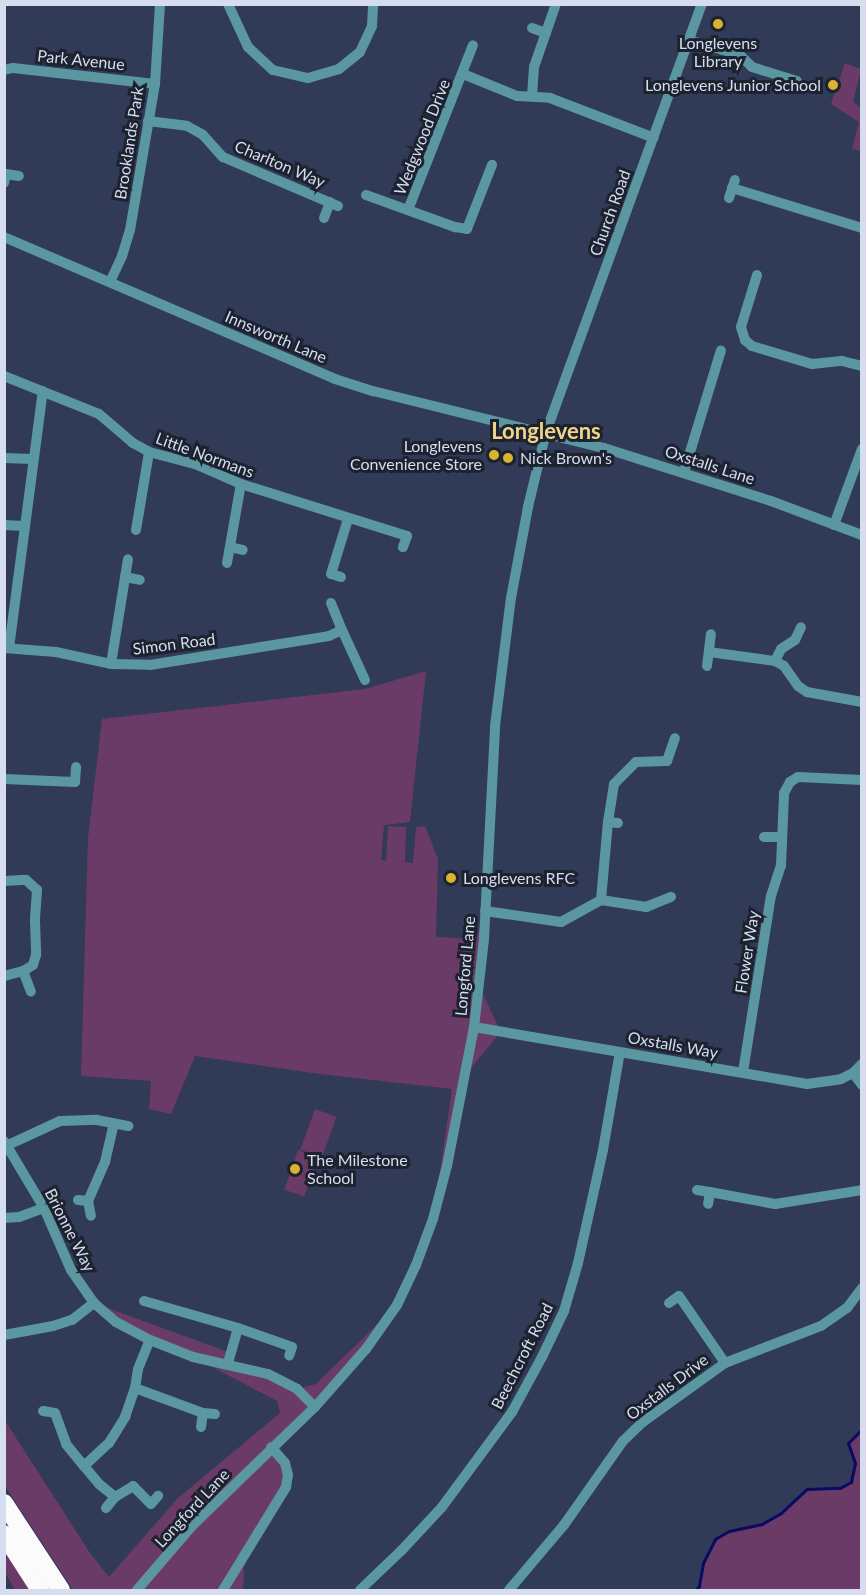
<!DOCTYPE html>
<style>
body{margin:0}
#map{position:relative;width:866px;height:1595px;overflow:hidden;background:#313a57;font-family:Lato,sans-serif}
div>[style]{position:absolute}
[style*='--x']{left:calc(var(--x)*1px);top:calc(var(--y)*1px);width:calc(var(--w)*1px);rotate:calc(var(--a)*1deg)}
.green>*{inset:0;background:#6b3b68;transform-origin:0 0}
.stream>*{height:3px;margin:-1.5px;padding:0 1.5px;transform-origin:1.5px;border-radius:1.5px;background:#0b0a62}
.minor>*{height:10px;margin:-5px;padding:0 5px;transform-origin:5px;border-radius:5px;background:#5a97a1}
.highway>*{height:18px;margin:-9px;padding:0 9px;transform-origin:9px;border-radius:9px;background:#fbfbfb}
.dots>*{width:16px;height:16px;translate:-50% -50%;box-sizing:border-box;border:3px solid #1d222f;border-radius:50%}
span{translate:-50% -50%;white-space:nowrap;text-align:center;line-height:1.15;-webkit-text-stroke:6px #1d222f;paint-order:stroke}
.poi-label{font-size:16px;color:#d6ddef}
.right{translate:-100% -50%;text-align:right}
.left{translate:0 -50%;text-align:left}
.street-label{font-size:16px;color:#d6ddef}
.district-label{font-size:22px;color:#f1d488;font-weight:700}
.frame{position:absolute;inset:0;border:6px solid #d6ddef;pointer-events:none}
</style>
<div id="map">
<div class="green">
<div style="clip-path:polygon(845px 63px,861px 69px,853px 102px,861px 108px,861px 151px,852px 149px,859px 122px,831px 104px)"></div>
<div style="clip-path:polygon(426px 671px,410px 822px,384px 825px,381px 860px,386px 861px,388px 826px,406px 827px,405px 862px,413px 863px,416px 827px,425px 826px,438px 859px,436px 937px,476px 939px,485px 911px,479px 986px,501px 1032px,465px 1075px,433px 1219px,452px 1089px,320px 1074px,195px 1056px,171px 1114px,149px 1109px,151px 1081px,81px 1076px,88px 838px,102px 719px,365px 689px)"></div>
<div style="left:315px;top:1109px;width:23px;height:43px;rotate:20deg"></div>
<div style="left:298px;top:1150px;width:21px;height:42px;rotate:19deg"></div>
<div style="clip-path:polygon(94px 1303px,231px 1353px,228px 1364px,297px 1389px,316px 1384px,397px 1305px,366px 1349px,271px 1447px,288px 1475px,245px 1555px,243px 1590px,73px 1590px,5px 1486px,4px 1419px,90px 1553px,109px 1577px,177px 1499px,280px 1413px,277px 1401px,193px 1357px,150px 1340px)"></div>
<div style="clip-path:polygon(861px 1429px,861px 1590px,696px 1590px,699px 1586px,703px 1563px,715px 1539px,729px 1531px,762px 1524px,781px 1513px,807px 1489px,840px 1488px,851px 1482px,855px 1463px,848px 1443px)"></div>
<div style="clip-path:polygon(4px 1549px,30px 1590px,15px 1590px,5px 1572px)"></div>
</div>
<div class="stream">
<div style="--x:696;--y:1590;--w:5;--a:-53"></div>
<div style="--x:699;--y:1586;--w:23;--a:-80"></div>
<div style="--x:703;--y:1563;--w:27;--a:-63"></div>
<div style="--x:715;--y:1539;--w:16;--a:-30"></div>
<div style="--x:729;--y:1531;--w:34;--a:-12"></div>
<div style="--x:762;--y:1524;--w:22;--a:-30"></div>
<div style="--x:781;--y:1513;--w:35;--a:-43"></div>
<div style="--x:807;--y:1489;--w:33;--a:-2"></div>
<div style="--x:840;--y:1488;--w:13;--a:-29"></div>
<div style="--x:851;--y:1482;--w:19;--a:-78"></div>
<div style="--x:855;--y:1463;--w:21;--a:-109"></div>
<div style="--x:848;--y:1443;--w:20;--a:-45"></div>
</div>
<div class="minor">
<div style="--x:228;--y:4;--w:47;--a:65.1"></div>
<div style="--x:248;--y:47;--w:34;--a:43"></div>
<div style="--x:273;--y:70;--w:36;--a:13"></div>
<div style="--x:308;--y:78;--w:32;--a:-16"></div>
<div style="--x:339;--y:69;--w:27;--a:-39"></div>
<div style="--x:360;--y:52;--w:29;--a:-65"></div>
<div style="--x:372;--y:26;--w:22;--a:-87"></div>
<div style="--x:532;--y:28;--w:15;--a:20"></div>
<div style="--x:689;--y:40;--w:53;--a:16.4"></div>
<div style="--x:740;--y:55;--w:17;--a:45"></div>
<div style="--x:752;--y:67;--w:47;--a:17.3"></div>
<div style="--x:4;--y:70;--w:9;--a:-13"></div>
<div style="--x:13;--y:68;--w:143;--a:6.4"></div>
<div style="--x:463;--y:74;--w:58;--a:22.2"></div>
<div style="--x:517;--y:96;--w:33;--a:3"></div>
<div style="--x:550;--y:98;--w:111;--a:21"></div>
<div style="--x:532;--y:96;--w:29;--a:-86"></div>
<div style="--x:534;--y:67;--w:67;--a:-70.8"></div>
<div style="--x:148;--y:121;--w:39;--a:7"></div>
<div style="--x:187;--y:126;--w:18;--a:29"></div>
<div style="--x:203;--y:135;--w:30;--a:48"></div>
<div style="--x:223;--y:157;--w:125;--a:23.1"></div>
<div style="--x:4;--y:183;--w:9;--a:-77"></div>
<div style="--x:6;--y:174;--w:13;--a:9"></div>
<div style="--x:732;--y:188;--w:136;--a:17.1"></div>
<div style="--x:366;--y:195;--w:95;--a:19.8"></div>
<div style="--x:455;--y:227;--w:12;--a:9"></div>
<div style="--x:467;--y:229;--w:69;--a:-68.7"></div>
<div style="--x:729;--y:198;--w:19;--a:-72"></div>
<div style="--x:408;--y:210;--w:177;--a:-68.5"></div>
<div style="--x:324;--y:218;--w:17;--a:-69"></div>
<div style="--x:4;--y:237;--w:360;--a:23.2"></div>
<div style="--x:335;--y:379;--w:40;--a:18"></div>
<div style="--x:373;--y:391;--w:238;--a:13.9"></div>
<div style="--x:604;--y:448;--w:175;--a:17.6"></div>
<div style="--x:771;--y:501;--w:97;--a:20.5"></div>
<div style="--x:757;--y:275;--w:54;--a:107.1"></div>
<div style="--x:741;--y:327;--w:14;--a:73"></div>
<div style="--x:745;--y:340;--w:9;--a:41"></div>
<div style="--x:752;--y:346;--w:63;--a:16.7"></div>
<div style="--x:812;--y:364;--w:30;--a:-6"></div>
<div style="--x:842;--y:361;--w:21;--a:14"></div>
<div style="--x:110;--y:282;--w:29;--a:-65"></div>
<div style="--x:122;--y:256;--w:27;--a:-73"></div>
<div style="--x:130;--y:230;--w:148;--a:-80.3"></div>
<div style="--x:155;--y:84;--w:80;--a:-86.4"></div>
<div style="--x:4;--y:376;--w:102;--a:21.8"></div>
<div style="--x:99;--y:414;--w:45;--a:40.5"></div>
<div style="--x:133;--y:443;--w:18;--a:29"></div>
<div style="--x:149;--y:452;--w:48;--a:14.6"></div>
<div style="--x:195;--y:464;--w:50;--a:23.5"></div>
<div style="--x:241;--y:484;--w:174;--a:17.4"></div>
<div style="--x:407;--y:536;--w:12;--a:110"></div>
<div style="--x:4;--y:458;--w:29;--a:2"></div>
<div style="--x:684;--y:472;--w:127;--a:-73.1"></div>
<div style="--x:4;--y:525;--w:20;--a:3"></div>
<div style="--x:834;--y:525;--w:81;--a:-69.8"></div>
<div style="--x:136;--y:530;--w:79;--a:-80.5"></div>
<div style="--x:230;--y:547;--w:13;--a:13"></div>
<div style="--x:227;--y:563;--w:80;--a:-80"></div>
<div style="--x:125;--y:577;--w:15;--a:11"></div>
<div style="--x:341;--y:577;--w:10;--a:-163"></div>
<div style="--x:331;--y:574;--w:58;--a:-72.8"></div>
<div style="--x:331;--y:603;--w:29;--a:68"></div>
<div style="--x:4;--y:648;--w:52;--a:4.4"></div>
<div style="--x:56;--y:652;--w:56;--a:12.3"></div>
<div style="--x:111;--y:664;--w:39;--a:1"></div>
<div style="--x:150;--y:665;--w:181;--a:-9.2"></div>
<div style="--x:329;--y:636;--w:14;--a:-25"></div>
<div style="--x:342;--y:630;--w:55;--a:65.3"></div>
<div style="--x:9;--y:648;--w:259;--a:-82.5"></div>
<div style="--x:709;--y:652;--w:67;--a:7.8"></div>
<div style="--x:775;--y:661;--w:10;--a:29"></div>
<div style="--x:784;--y:666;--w:24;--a:55"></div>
<div style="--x:798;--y:686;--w:11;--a:34"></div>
<div style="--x:807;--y:692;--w:56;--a:10.3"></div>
<div style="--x:775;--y:661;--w:13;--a:-63"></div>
<div style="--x:781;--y:649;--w:17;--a:-33"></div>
<div style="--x:795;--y:640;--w:14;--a:-65"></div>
<div style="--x:111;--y:664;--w:106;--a:-80.8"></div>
<div style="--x:707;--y:666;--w:32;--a:-83"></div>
<div style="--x:4;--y:779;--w:71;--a:2.4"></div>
<div style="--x:75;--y:782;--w:15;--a:-86"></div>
<div style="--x:608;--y:822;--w:38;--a:-81"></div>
<div style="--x:614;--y:784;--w:31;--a:-45"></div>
<div style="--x:636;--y:762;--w:31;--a:-2"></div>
<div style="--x:667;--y:761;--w:24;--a:-71"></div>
<div style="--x:764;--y:837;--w:18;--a:0"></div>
<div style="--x:4;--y:881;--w:22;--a:-3"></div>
<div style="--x:26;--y:880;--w:15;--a:42"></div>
<div style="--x:37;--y:890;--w:31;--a:94"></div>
<div style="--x:35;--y:921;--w:34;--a:88"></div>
<div style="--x:36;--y:955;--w:10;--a:107"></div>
<div style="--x:33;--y:965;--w:12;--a:149"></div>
<div style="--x:23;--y:971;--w:20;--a:165"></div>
<div style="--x:601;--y:900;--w:78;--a:-84.9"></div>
<div style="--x:608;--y:822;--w:10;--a:6"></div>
<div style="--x:485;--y:911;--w:77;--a:8.2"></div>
<div style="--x:561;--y:922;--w:46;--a:-28.8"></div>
<div style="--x:601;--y:900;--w:46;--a:8.8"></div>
<div style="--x:646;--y:907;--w:27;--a:-22"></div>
<div style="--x:23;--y:971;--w:22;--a:69"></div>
<div style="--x:474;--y:1027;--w:338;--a:9.7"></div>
<div style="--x:807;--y:1084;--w:34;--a:-8"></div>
<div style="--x:841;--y:1079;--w:13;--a:-27"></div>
<div style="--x:853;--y:1073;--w:13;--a:-45"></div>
<div style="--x:743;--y:1072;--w:178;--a:-81"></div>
<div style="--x:771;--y:896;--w:32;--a:-72"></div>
<div style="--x:781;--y:866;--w:73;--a:-87.6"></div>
<div style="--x:784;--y:793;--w:13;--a:-61"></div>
<div style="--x:790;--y:782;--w:9;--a:-32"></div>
<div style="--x:798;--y:777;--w:64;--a:2.7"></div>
<div style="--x:853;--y:1073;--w:15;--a:53"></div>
<div style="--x:4;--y:1141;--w:78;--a:59.2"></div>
<div style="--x:44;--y:1208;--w:68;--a:66.5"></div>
<div style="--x:71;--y:1270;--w:40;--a:55.1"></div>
<div style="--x:94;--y:1303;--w:29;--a:41"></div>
<div style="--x:116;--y:1322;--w:38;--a:28"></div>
<div style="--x:150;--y:1340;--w:46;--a:21.6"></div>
<div style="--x:193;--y:1357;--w:77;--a:12.8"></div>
<div style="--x:268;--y:1374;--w:33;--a:27"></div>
<div style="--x:297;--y:1389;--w:25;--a:45"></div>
<div style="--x:8;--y:1145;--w:57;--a:-24.8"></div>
<div style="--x:60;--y:1121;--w:37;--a:-2"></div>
<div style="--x:97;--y:1120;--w:32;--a:11"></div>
<div style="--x:697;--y:1190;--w:13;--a:9"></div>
<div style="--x:710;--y:1192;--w:12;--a:99"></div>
<div style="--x:710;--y:1192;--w:66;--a:10.5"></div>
<div style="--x:775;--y:1204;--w:88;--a:-9.1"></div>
<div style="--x:78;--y:1200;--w:10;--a:6"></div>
<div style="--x:88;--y:1201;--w:15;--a:79"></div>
<div style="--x:88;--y:1201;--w:43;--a:-66.4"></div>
<div style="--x:105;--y:1162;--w:39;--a:-77"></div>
<div style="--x:4;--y:1218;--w:15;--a:-4"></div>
<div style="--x:19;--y:1217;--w:27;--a:-20"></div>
<div style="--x:144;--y:1301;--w:98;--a:16"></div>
<div style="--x:238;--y:1328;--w:37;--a:106"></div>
<div style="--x:669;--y:1303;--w:12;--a:-35"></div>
<div style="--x:679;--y:1296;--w:81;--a:55.5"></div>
<div style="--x:238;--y:1328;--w:57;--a:19.4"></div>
<div style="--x:292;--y:1347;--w:9;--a:108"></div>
<div style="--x:4;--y:1335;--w:50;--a:-10.4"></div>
<div style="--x:53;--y:1326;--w:20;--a:-18"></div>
<div style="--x:72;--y:1320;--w:28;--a:-38"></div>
<div style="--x:135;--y:1388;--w:72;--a:20.2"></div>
<div style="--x:203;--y:1413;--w:12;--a:5"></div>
<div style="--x:43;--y:1411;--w:12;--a:9"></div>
<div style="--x:55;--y:1413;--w:33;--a:70"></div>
<div style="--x:66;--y:1444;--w:28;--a:51"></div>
<div style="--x:84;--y:1466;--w:34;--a:-43"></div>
<div style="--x:109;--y:1443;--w:31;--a:-58"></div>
<div style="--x:125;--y:1417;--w:31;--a:-71"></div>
<div style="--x:135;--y:1388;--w:19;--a:-81"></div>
<div style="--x:138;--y:1369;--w:31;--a:-68"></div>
<div style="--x:201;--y:1427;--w:14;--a:-82"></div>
<div style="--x:84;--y:1466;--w:23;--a:50"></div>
<div style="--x:99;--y:1484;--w:21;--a:39"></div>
<div style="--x:115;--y:1497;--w:21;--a:-31"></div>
<div style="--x:133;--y:1486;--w:25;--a:45"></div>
<div style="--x:151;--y:1504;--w:11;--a:-49"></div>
<div style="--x:106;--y:1508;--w:14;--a:-51"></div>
<div style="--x:137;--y:1590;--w:84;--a:-49.3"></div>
<div style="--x:192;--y:1526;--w:171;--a:-44.1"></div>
<div style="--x:315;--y:1407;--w:77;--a:-48.7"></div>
<div style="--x:366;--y:1349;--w:54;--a:-54.8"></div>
<div style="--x:397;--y:1305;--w:44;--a:-64.6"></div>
<div style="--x:416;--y:1265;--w:49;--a:-69.7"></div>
<div style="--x:433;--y:1219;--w:55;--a:-75.2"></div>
<div style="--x:447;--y:1166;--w:142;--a:-79"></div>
<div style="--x:474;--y:1027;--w:89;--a:-83.5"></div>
<div style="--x:484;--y:939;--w:213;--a:-87"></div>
<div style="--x:495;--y:726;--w:129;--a:-82.9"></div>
<div style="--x:511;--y:598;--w:93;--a:-79.4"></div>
<div style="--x:528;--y:507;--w:77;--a:-76.5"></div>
<div style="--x:546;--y:432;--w:456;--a:-70"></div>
<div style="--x:223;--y:1590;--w:121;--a:-58.5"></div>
<div style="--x:286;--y:1487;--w:12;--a:-81"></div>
<div style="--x:288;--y:1475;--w:12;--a:-104"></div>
<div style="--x:285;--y:1463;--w:21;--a:-131"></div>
<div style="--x:360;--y:1590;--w:57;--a:-43.6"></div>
<div style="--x:401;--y:1551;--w:60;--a:-47"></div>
<div style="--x:442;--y:1507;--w:118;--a:-53.6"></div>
<div style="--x:512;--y:1412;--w:63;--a:-61.4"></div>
<div style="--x:542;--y:1357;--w:51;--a:-64.4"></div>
<div style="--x:564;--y:1311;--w:50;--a:-73.7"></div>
<div style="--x:578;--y:1263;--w:116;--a:-77.5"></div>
<div style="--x:603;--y:1150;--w:99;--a:-80.2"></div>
<div style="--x:509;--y:1590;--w:85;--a:-49.8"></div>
<div style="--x:564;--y:1525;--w:103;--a:-54.9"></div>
<div style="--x:623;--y:1441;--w:28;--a:-44"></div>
<div style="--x:643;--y:1422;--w:101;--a:-35.7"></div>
<div style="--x:725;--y:1363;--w:103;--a:-21.1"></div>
<div style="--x:821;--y:1326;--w:32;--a:-35"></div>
<div style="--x:847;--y:1308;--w:25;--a:-53"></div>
</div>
<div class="highway">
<div style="--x:4;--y:1503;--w:104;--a:56.8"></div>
<div style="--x:4;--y:1534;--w:67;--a:57.3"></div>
</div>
<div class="dots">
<div style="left:718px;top:24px;background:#dcb233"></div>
<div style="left:833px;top:85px;background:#dcb233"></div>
<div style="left:494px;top:455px;background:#dcb233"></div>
<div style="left:508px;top:458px;background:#dcb233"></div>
<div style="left:451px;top:878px;background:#dcb233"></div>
<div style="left:295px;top:1169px;background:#dcb233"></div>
</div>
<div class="poi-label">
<span style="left:718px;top:52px">Longlevens<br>Library</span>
<span class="right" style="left:821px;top:85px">Longlevens Junior School</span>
<span class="right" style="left:482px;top:455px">Longlevens<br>Convenience Store</span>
<span class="left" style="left:520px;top:458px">Nick Brown's</span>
<span class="left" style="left:463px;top:878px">Longlevens RFC</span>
<span class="left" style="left:307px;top:1169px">The Milestone<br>School</span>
</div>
<div class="street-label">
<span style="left:81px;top:60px;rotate:6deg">Park Avenue</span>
<span style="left:422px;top:137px;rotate:-68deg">Wedgwood Drive</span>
<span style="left:129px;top:143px;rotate:-81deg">Brooklands Park</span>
<span style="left:280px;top:164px;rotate:23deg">Charlton Way</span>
<span style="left:610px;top:213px;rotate:-70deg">Church Road</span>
<span style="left:276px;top:337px;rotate:23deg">Innsworth Lane</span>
<span style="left:205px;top:455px;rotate:20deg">Little Normans</span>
<span style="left:710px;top:465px;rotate:18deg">Oxstalls Lane</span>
<span style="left:174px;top:644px;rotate:-7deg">Simon Road</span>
<span style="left:747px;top:952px;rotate:-81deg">Flower Way</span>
<span style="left:465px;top:966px;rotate:-85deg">Longford Lane</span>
<span style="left:673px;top:1045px;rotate:10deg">Oxstalls Way</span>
<span style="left:70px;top:1230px;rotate:63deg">Brionne Way</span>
<span style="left:522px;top:1356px;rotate:-63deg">Beechcroft Road</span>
<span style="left:667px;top:1387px;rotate:-37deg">Oxstalls Drive</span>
<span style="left:192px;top:1508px;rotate:-47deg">Longford Lane</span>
</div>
<div class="district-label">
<span style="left:546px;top:431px">Longlevens</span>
</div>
<div class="frame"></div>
</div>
